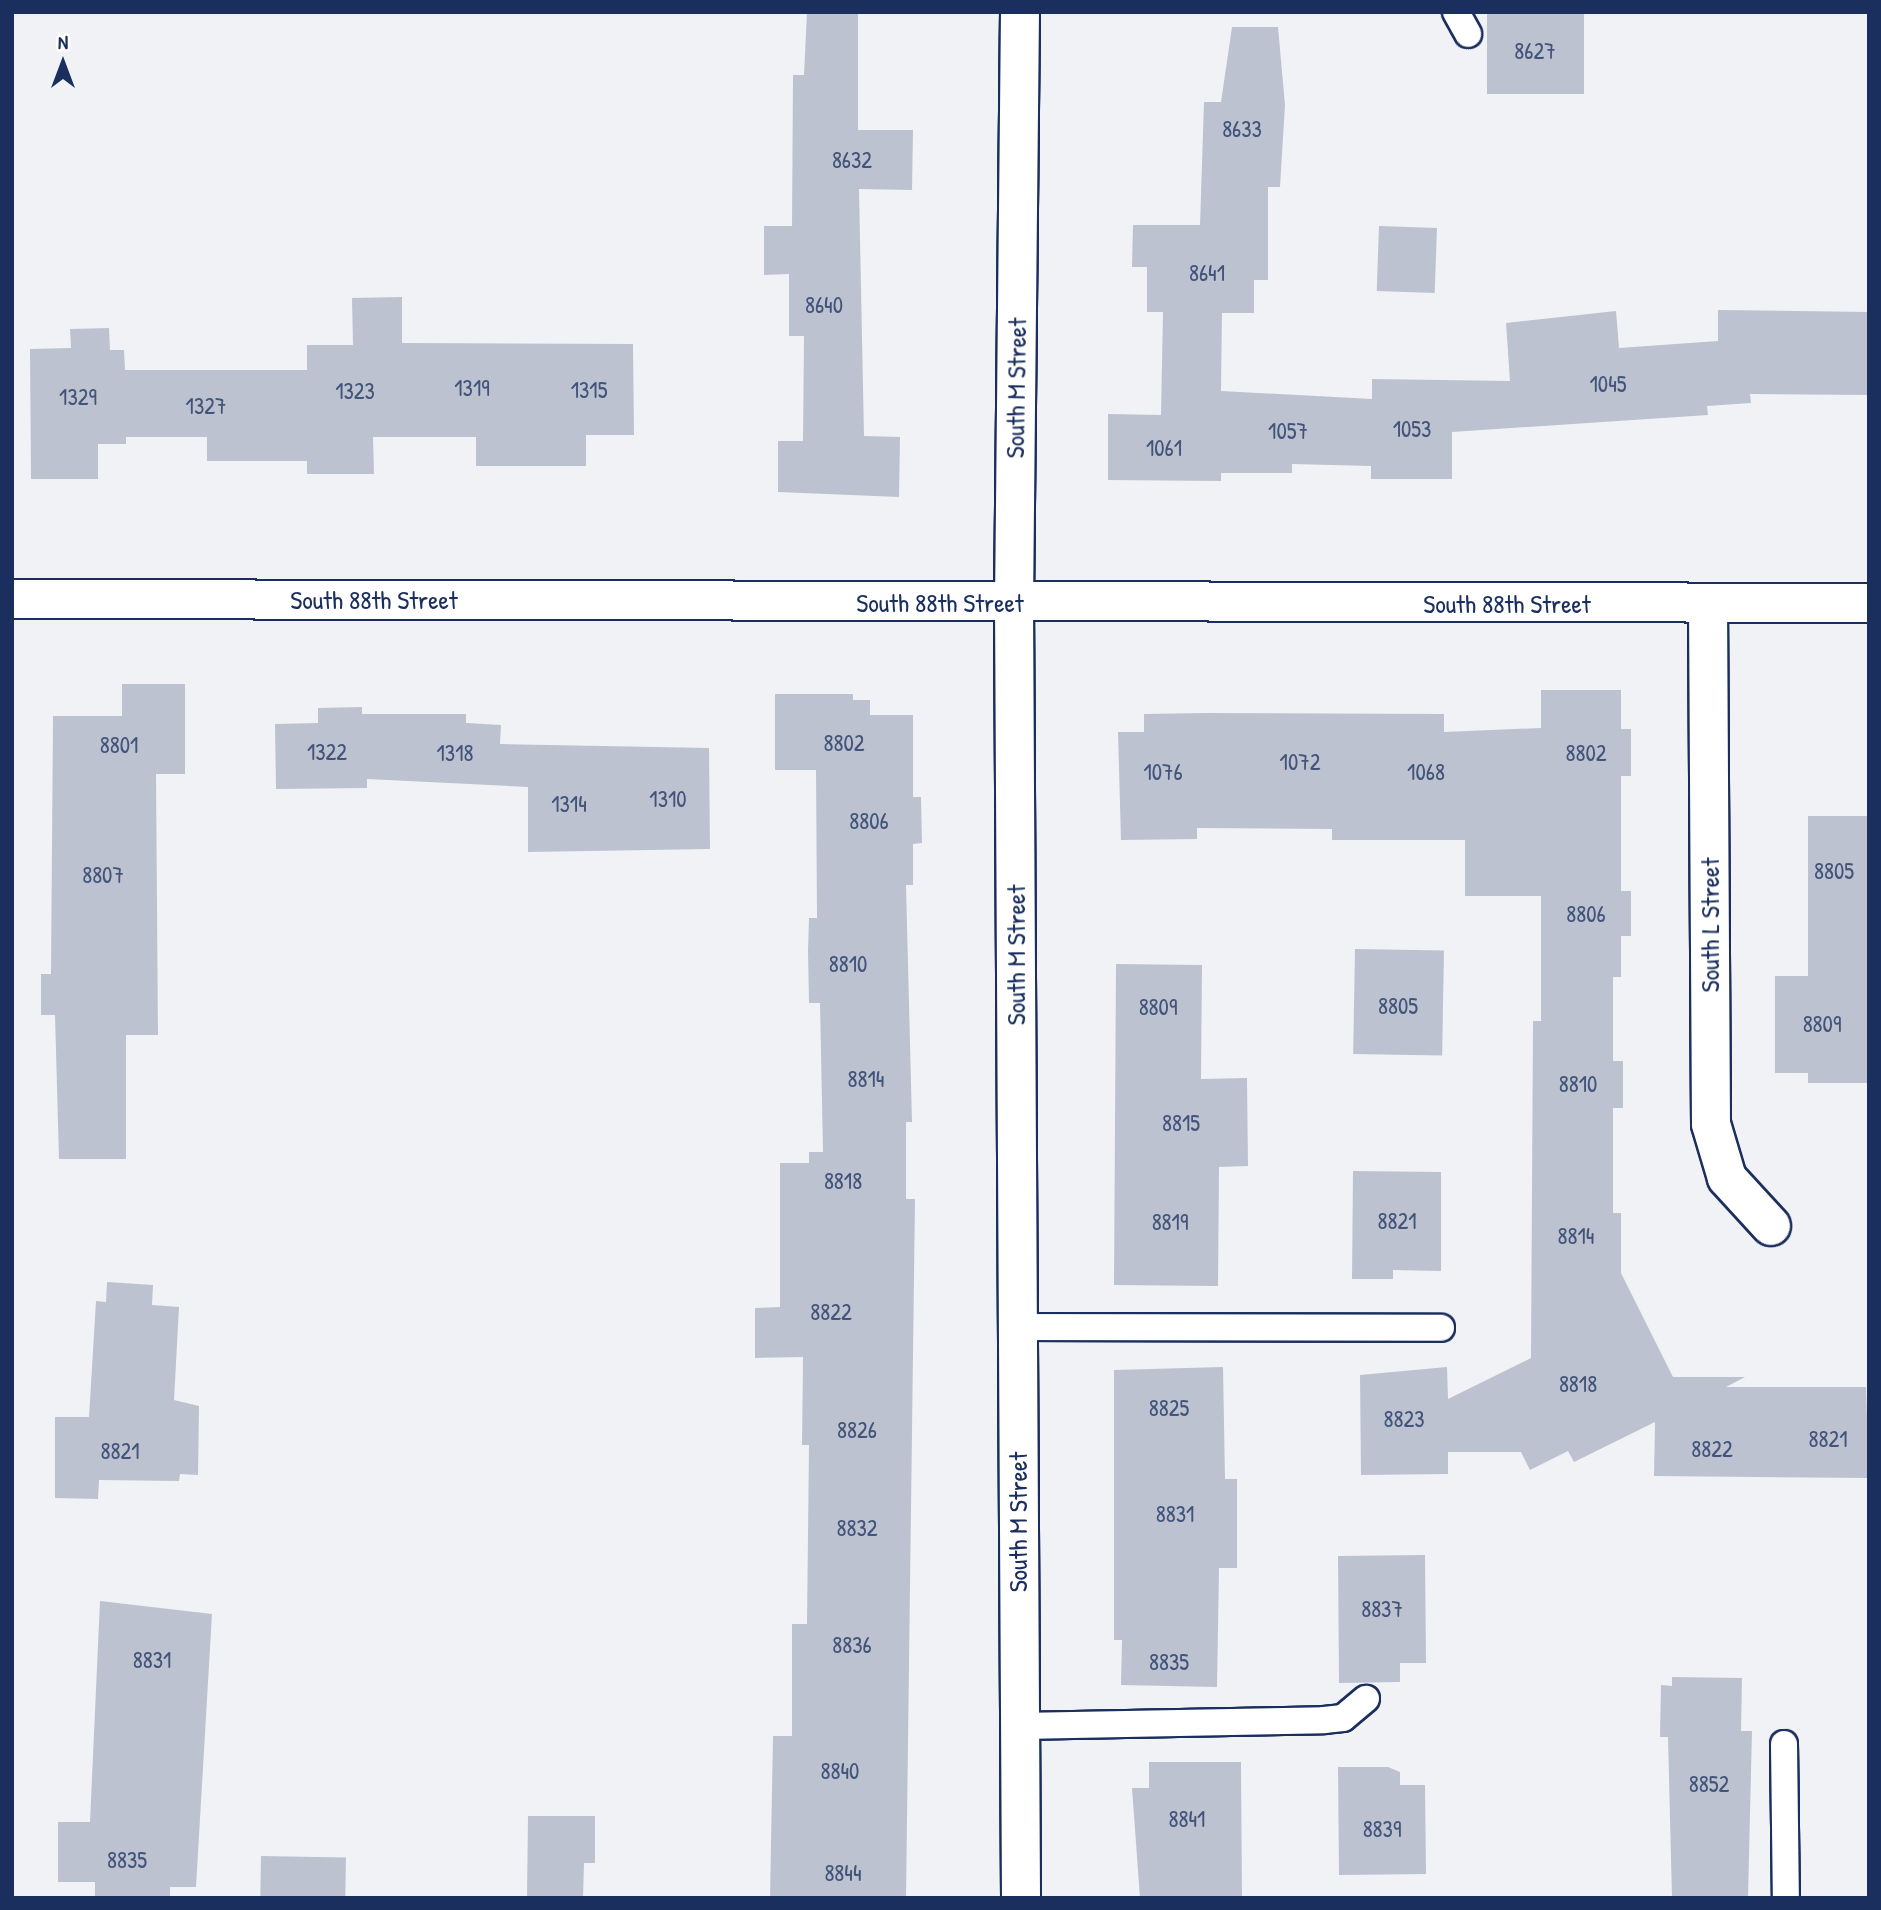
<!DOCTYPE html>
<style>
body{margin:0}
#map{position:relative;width:1881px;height:1910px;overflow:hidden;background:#f1f2f5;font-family:"Patrick Hand",sans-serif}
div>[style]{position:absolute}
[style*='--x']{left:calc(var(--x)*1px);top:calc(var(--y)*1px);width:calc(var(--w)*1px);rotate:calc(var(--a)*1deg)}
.building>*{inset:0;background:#bcc2d0;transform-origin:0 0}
.roads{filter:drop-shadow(2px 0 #1b2f5e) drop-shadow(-2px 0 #1b2f5e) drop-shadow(0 2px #1b2f5e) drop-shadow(0 -2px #1b2f5e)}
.service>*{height:26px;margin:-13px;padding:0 13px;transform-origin:13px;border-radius:13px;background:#fff}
.minor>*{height:38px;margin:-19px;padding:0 19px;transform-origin:19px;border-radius:19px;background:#fff}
span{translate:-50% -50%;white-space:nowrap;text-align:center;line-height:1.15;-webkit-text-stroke:6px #fff;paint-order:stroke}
.number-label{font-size:23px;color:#43547a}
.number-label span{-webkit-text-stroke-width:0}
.street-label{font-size:26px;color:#1b2f5e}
.frame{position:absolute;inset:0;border:14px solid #1b2f5e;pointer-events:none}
.north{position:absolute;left:28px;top:28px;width:70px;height:70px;-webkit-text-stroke:5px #fff;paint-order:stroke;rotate:0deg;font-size:19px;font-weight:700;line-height:28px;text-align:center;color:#1b2f5e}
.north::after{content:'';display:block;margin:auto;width:24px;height:32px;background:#1b2f5e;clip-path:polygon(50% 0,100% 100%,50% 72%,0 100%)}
</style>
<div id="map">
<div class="building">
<div style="clip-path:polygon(807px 12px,858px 12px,858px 130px,913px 130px,912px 190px,859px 189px,864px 436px,900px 437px,899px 497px,778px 492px,778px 441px,803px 441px,804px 336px,789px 336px,789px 274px,764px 275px,764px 226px,792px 226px,793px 75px,804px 75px)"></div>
<div style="left:1487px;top:12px;width:97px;height:82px"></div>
<div style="clip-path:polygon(1232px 27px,1278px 27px,1285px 105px,1280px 187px,1268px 187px,1268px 280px,1254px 280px,1254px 313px,1222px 313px,1221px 391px,1372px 399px,1372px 379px,1510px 381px,1506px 323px,1616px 311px,1619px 348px,1718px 341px,1718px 310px,1869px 312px,1869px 395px,1750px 394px,1751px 403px,1707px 406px,1708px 415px,1452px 432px,1452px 479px,1371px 479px,1371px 466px,1292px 464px,1292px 473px,1221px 473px,1221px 481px,1108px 480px,1108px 414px,1161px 415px,1163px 312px,1147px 312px,1147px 267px,1132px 267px,1133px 225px,1200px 225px,1204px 102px,1221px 102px)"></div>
<div style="left:1379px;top:226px;width:58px;height:65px;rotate:2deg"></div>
<div style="clip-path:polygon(402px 297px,402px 343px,633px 344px,634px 435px,586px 435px,586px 466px,476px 466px,476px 437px,373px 437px,374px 474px,307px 474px,307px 461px,207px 461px,207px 437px,126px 437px,126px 444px,98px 444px,98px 479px,31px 479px,30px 349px,71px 348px,70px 329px,109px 328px,110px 350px,124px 350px,125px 370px,307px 370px,307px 345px,353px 345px,352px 298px)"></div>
<div style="clip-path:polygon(122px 684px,185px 684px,185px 774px,156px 774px,158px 1035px,126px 1035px,126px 1159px,59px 1159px,55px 1015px,41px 1015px,41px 974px,51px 974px,53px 716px,122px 716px)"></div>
<div style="clip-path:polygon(1541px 690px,1621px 690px,1621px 729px,1631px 729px,1631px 776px,1621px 776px,1621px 891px,1631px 891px,1631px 936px,1621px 936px,1621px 977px,1613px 977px,1613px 1061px,1623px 1061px,1623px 1108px,1613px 1108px,1613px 1213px,1621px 1213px,1621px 1273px,1673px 1377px,1745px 1377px,1726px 1387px,1866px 1387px,1869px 1478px,1654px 1476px,1655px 1422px,1574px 1462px,1568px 1451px,1530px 1470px,1521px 1452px,1448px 1452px,1448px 1474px,1361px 1475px,1360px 1375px,1447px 1367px,1448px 1399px,1531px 1358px,1533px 1021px,1541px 1021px,1541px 896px,1465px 896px,1465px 840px,1332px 840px,1332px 829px,1197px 828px,1197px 839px,1121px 840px,1118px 732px,1144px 732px,1144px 714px,1206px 713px,1444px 714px,1444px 732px,1541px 728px)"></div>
<div style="clip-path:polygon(775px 694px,853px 694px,853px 700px,870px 700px,870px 715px,913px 715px,913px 797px,921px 797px,922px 843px,913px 844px,913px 885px,906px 885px,912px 1122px,906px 1122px,906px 1199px,915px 1199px,906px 1898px,770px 1898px,773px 1736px,792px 1736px,792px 1624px,807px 1624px,809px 1445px,802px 1445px,803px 1357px,755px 1358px,755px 1308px,780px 1307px,780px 1163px,809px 1163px,809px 1152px,823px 1152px,820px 1003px,809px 1003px,808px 951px,809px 918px,817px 918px,816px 770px,775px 770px)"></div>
<div style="clip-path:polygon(362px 707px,362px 714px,466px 714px,466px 723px,501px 725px,500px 744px,709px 748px,710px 849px,528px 852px,528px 787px,367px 779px,367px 788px,276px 789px,275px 724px,318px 723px,318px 708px)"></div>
<div style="clip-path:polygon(1808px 816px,1869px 816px,1869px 1083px,1808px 1083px,1808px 1073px,1775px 1073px,1775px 976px,1808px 976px)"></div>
<div style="left:1355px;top:949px;width:89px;height:105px;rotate:1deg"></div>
<div style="clip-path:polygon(1116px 964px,1202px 965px,1201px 1079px,1247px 1078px,1248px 1166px,1219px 1167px,1218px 1286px,1114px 1285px)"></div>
<div style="clip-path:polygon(1353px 1171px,1441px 1172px,1441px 1271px,1393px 1270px,1393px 1279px,1352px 1279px)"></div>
<div style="clip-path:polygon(107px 1282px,153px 1285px,152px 1305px,179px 1307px,174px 1400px,199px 1406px,198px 1475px,180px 1474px,179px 1481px,99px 1480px,98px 1499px,55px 1498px,55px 1417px,89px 1417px,96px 1301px,106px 1302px)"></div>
<div style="clip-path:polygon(1223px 1367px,1225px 1479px,1237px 1479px,1237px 1568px,1219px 1568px,1217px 1687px,1121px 1685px,1122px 1640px,1114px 1640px,1114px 1370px)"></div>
<div style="clip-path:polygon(1425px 1555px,1426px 1663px,1400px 1663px,1400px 1682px,1339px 1683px,1338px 1556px)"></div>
<div style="clip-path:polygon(100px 1601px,212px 1614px,196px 1887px,170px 1887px,170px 1898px,95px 1898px,95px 1882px,58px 1882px,58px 1822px,90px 1822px)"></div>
<div style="clip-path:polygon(1672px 1677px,1742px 1678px,1741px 1731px,1752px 1731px,1748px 1898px,1672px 1898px,1668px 1737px,1660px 1737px,1661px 1685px,1672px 1686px)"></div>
<div style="clip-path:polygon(1149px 1762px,1241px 1762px,1242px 1898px,1140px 1898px,1132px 1788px,1149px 1788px)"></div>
<div style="clip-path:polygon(1338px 1767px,1388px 1767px,1400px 1772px,1400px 1785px,1425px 1785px,1426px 1874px,1339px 1875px)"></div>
<div style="clip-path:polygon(528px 1816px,595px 1816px,595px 1863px,584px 1863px,583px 1898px,527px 1898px)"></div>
<div style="left:261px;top:1856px;width:85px;height:42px;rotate:1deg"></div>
</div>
<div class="roads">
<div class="service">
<div style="--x:1456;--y:12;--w:25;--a:61"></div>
<div style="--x:1017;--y:1327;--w:424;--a:0.1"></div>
<div style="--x:1020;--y:1726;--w:304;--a:-1.1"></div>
<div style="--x:1324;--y:1720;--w:19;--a:-6"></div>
<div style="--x:1343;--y:1718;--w:30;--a:-40"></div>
<div style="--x:1784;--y:1744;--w:154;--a:89.3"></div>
</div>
<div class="minor">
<div style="--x:1020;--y:12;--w:591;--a:90.58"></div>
<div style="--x:1014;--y:603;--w:1295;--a:89.69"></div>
<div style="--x:12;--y:599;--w:1857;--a:0.12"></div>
<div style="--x:1708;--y:604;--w:520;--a:89.67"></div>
<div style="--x:1711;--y:1124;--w:56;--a:73.5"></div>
<div style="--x:1727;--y:1178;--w:65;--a:47.5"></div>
</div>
</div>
<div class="number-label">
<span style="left:1535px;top:51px">8627</span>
<span style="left:1242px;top:129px">8633</span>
<span style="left:852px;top:160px">8632</span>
<span style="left:1207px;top:273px">8641</span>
<span style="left:824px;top:305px">8640</span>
<span style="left:1608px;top:384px">1045</span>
<span style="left:472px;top:388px">1319</span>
<span style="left:589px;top:390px">1315</span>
<span style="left:355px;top:391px">1323</span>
<span style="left:78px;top:397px">1329</span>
<span style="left:206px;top:406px">1327</span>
<span style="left:1412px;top:429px">1053</span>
<span style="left:1288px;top:431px">1057</span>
<span style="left:1164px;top:448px">1061</span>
<span style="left:844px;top:743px">8802</span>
<span style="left:119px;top:745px">8801</span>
<span style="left:327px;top:752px">1322</span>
<span style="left:455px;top:753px">1318</span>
<span style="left:1586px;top:753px">8802</span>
<span style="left:1300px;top:762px">1072</span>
<span style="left:1163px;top:772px">1076</span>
<span style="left:1426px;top:772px">1068</span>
<span style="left:668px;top:799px">1310</span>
<span style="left:569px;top:804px">1314</span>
<span style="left:869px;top:821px">8806</span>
<span style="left:1834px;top:871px">8805</span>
<span style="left:103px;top:875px">8807</span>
<span style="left:1586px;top:914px">8806</span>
<span style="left:848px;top:964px">8810</span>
<span style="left:1398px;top:1006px">8805</span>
<span style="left:1158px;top:1007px">8809</span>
<span style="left:1822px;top:1024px">8809</span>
<span style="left:866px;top:1079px">8814</span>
<span style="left:1578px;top:1084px">8810</span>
<span style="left:1181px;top:1123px">8815</span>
<span style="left:843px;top:1181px">8818</span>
<span style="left:1397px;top:1221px">8821</span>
<span style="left:1170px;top:1222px">8819</span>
<span style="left:1576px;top:1236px">8814</span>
<span style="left:831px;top:1312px">8822</span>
<span style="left:1578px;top:1384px">8818</span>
<span style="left:1169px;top:1408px">8825</span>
<span style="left:1404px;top:1419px">8823</span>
<span style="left:857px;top:1430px">8826</span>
<span style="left:1828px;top:1439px">8821</span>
<span style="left:1712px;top:1449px">8822</span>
<span style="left:120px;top:1451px">8821</span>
<span style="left:1175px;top:1514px">8831</span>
<span style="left:857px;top:1528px">8832</span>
<span style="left:1382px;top:1609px">8837</span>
<span style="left:852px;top:1645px">8836</span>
<span style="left:152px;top:1660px">8831</span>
<span style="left:1169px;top:1662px">8835</span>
<span style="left:840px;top:1771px">8840</span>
<span style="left:1709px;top:1784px">8852</span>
<span style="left:1187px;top:1819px">8841</span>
<span style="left:1382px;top:1829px">8839</span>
<span style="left:127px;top:1860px">8835</span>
<span style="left:843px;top:1873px">8844</span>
</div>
<div class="street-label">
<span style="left:1016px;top:388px;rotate:-89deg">South M Street</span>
<span style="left:374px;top:600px">South 88th Street</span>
<span style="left:940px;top:603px">South 88th Street</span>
<span style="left:1507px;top:604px">South 88th Street</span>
<span style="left:1710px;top:925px;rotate:-90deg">South L Street</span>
<span style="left:1016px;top:955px;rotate:-90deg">South M Street</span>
<span style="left:1018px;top:1522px;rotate:-90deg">South M Street</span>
</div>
<div class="frame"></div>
<div class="north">N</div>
</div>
